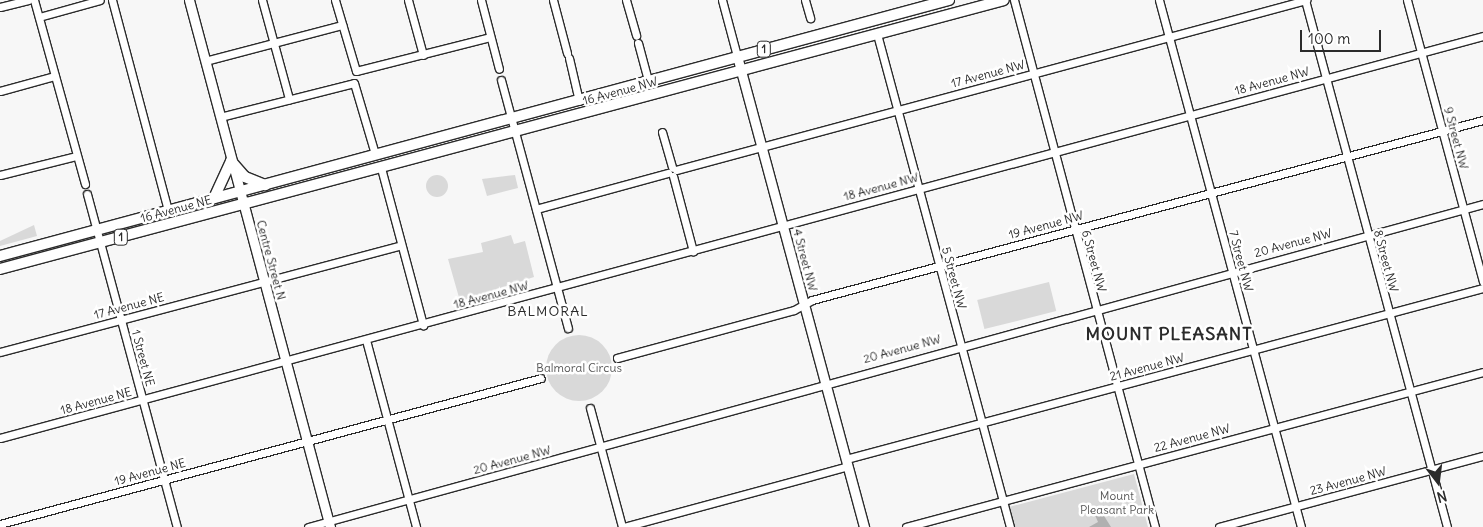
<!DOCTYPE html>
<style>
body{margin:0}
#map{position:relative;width:1483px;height:527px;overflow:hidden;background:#f7f7f7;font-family:Delius,sans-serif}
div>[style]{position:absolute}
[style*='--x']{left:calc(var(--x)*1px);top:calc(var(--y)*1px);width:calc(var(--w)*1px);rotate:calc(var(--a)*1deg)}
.green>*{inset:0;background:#d9d9d9;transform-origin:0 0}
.round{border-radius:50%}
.water>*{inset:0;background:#b0b0b0}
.roads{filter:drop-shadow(1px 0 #2b2b2b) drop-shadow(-1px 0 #2b2b2b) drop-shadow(0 1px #2b2b2b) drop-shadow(0 -1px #2b2b2b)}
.minor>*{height:7px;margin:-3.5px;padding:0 3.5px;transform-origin:3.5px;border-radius:3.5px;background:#fff}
.major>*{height:9px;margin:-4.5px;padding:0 4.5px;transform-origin:4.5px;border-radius:4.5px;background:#fff}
.highway>*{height:10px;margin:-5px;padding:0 5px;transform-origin:5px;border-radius:5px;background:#fff}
span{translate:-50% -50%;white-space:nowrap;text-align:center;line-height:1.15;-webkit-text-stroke:5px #fff;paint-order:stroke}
.shield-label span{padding:1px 4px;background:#fff;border:1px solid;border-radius:4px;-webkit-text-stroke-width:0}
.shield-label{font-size:11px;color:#2b2b2b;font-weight:700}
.street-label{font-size:12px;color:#2b2b2b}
.park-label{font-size:12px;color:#565656}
.neighbourhood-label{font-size:14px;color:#2b2b2b;letter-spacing:1px}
.district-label{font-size:18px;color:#2b2b2b;font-weight:700;letter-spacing:1px}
.north{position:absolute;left:1413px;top:457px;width:50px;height:50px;-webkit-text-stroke:4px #fff;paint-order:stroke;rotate:165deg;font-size:14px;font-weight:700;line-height:20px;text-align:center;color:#2b2b2b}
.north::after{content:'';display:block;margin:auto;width:18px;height:22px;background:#2b2b2b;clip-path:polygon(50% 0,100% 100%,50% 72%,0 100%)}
.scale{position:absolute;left:1300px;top:30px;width:81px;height:22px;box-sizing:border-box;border:2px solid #2b2b2b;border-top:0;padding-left:6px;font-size:15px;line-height:18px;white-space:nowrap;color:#2b2b2b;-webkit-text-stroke:4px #fff;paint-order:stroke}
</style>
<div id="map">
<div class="green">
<div class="round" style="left:426px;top:175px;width:22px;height:22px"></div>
<div style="clip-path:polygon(515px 175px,518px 188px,487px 196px,482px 179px)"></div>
<div style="clip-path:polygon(34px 225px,37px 236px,0 246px,0 241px)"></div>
<div style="clip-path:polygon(511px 235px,514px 244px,525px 241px,534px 277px,460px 301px,448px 259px,483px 252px,481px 243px)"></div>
<div style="left:1049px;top:282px;width:30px;height:74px;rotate:76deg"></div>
<div class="round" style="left:546px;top:335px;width:66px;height:66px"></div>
<div style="clip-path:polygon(1134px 474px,1148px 527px,1014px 527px,1009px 507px)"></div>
</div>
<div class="water">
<div style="clip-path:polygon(1101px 511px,1111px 527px,1089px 527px,1098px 522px,1095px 515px)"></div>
</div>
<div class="roads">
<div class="minor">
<div style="--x:34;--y:0;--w:191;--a:74.5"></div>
<div style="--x:112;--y:0;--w:217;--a:75.1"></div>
<div style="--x:262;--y:0;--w:103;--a:74.7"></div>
<div style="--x:335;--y:0;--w:74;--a:73.5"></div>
<div style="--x:356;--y:71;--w:138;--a:-14.2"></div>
<div style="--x:408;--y:0;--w:57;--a:74.7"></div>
<div style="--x:481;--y:0;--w:71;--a:75.4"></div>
<div style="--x:553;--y:0;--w:55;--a:75.2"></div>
<div style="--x:626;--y:0;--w:37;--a:74"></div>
<div style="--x:722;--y:0;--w:58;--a:75"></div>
<div style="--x:805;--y:0;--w:19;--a:74"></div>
<div style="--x:1014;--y:0;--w:546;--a:75.02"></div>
<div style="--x:1159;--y:0;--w:546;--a:74.92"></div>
<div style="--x:1305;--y:0;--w:546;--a:74.92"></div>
<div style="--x:1407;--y:0;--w:292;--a:74.9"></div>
<div style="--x:0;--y:7;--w:29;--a:-14"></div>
<div style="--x:39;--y:17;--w:63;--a:-15.6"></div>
<div style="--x:877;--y:34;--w:511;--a:74.9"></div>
<div style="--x:638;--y:43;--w:39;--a:75"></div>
<div style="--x:569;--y:58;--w:44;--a:76.9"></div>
<div style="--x:205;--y:61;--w:142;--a:-14.7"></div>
<div style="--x:501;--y:80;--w:257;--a:74.9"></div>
<div style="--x:0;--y:91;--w:57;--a:-15.3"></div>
<div style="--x:220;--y:117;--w:138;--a:-14.2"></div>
<div style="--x:354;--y:83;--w:74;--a:73.5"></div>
<div style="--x:662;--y:132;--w:37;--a:74"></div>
<div style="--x:381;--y:168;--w:163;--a:75"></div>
<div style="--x:676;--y:170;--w:653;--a:-15.1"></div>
<div style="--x:0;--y:175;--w:78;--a:-14"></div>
<div style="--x:673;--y:176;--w:78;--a:75.1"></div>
<div style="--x:87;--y:194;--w:345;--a:74.9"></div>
<div style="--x:536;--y:209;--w:137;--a:-15.3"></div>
<div style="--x:366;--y:340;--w:194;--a:75"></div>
<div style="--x:0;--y:352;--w:415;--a:-14.9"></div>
<div style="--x:617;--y:358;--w:183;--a:-15.2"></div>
<div style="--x:794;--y:310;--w:21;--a:-29"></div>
<div style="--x:812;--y:300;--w:695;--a:-15.02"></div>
<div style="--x:590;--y:408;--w:123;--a:74.9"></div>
<div style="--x:0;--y:438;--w:1537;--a:-15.17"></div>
<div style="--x:846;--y:459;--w:660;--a:-15.03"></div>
<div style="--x:0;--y:524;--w:560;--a:-15.1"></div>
<div style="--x:308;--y:527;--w:1219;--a:-15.37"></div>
<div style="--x:624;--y:527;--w:232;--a:-15.2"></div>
<div style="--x:906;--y:527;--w:597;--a:-15.04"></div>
<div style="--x:1219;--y:527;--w:273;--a:-15.1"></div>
</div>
<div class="major">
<div style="--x:189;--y:0;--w:546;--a:75.02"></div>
<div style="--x:737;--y:56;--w:488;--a:74.9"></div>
</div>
<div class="highway">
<div style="--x:231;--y:161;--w:21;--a:49"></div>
<div style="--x:245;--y:177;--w:22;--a:22"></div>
<div style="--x:214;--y:198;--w:41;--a:-65.3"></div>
<div style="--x:0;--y:256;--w:983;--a:-15.1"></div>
<div style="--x:0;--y:269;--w:1039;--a:-15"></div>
</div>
</div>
<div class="shield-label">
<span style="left:764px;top:49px">1</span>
<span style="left:121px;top:237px">1</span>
</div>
<div class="street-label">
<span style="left:988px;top:74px;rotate:-15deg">17 Avenue NW</span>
<span style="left:1272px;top:81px;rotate:-15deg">18 Avenue NW</span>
<span style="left:620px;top:91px;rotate:-15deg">16 Avenue NW</span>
<span style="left:1456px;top:138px;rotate:75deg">9 Street NW</span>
<span style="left:881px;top:187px;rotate:-15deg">18 Avenue NW</span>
<span style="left:176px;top:209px;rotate:-15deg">16 Avenue NE</span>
<span style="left:1046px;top:225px;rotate:-15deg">19 Avenue NW</span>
<span style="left:1293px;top:243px;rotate:-15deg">20 Avenue NW</span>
<span style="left:271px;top:260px;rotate:75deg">Centre Street N</span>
<span style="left:805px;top:260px;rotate:75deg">4 Street NW</span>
<span style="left:1094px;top:261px;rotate:75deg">6 Street NW</span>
<span style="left:1241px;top:261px;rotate:75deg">7 Street NW</span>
<span style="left:1386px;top:261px;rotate:75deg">8 Street NW</span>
<span style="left:954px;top:278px;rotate:75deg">5 Street NW</span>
<span style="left:491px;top:295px;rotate:-15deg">18 Avenue NW</span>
<span style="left:129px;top:306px;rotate:-15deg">17 Avenue NE</span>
<span style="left:902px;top:349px;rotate:-15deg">20 Avenue NW</span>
<span style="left:143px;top:358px;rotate:75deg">1 Street NE</span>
<span style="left:1147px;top:367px;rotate:-15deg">21 Avenue NW</span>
<span style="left:96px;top:401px;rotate:-15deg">18 Avenue NE</span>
<span style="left:1192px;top:438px;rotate:-15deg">22 Avenue NW</span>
<span style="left:512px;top:460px;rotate:-15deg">20 Avenue NW</span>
<span style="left:150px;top:472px;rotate:-15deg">19 Avenue NE</span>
<span style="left:1348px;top:481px;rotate:-15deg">23 Avenue NW</span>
</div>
<div class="park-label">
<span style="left:579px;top:368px">Balmoral Circus</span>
<span style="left:1117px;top:503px">Mount<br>Pleasant Park</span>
</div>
<div class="neighbourhood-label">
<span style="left:548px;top:311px">BALMORAL</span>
</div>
<div class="district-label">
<span style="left:1169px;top:334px">MOUNT PLEASANT</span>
</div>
<div class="north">N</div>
<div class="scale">100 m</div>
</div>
